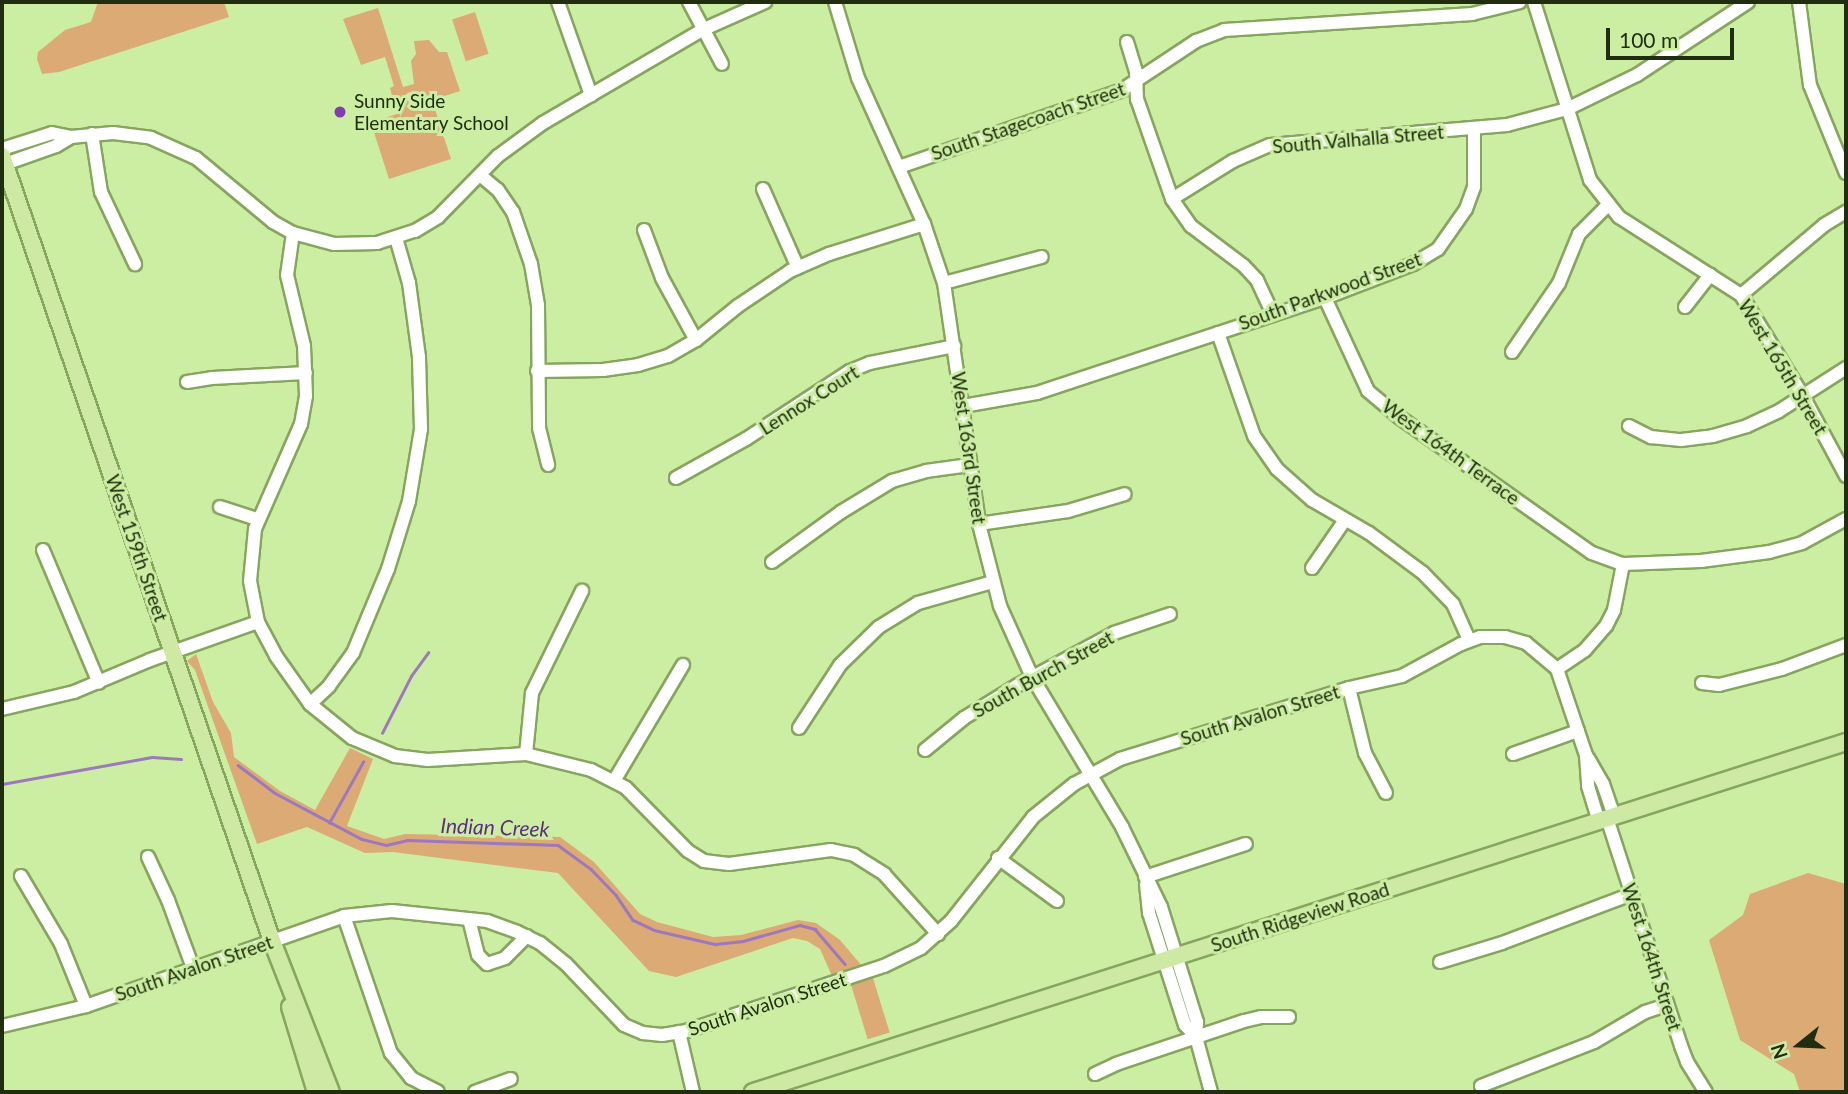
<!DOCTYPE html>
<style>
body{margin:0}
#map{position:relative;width:1848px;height:1094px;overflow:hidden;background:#cceea3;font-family:Lato,sans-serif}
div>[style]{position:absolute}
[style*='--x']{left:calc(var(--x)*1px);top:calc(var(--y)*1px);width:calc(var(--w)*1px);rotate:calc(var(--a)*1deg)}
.green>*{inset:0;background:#dbaa75;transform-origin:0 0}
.stream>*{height:2.5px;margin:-1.25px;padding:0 1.25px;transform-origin:1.25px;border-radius:1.25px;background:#9d78bc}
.roads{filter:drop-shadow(2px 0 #86a55e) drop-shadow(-2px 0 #86a55e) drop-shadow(0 2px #86a55e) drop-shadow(0 -2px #86a55e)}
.minor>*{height:12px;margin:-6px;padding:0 6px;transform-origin:6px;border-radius:6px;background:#fff}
.major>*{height:16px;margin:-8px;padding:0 8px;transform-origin:8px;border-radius:8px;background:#cde9a4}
.dots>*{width:19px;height:19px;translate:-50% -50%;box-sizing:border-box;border:4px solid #cceea3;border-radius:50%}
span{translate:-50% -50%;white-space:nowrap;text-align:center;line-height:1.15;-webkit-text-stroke:6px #cceea3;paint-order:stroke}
.poi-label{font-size:19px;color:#202d0f}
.left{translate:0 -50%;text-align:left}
.street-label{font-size:19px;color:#202d0f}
.water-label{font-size:21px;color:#5c2d7f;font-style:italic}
.frame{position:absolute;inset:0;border:4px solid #202d0f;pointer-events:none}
.north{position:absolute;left:1764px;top:1010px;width:70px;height:70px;-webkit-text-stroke:5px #cceea3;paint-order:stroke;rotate:252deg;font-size:19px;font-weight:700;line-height:28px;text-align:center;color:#202d0f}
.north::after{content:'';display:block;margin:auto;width:24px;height:32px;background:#202d0f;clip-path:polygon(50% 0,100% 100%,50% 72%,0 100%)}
.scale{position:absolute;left:1606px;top:28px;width:128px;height:32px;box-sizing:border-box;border:4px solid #202d0f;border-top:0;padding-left:9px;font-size:21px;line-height:24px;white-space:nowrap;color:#202d0f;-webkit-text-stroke:5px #cceea3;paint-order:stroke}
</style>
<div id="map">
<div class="green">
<div style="clip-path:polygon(98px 2px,224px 2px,229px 17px,59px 72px,42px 74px,37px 59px,38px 52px,65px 30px,91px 22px)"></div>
<div style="clip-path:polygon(378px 8px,403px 87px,414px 84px,411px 61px,416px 54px,414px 41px,429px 40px,439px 52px,447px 52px,460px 91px,417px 105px,413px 91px,406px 94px,411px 109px,433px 103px,451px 159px,389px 179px,371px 123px,402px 112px,398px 101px,393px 100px,390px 88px,394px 86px,385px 57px,361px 65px,343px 19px)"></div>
<div style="left:475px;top:12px;width:44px;height:24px;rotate:72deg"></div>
<div style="clip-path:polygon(196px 654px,213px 702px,231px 733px,234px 757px,280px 791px,315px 810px,350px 748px,373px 759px,347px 826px,384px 839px,405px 834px,560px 837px,594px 862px,640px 914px,657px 922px,713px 937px,741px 935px,798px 920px,816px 923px,840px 940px,862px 966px,832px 976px,820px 949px,807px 941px,793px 938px,676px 977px,649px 971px,558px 873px,393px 852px,365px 853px,307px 827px,257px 844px,195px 670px,187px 661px)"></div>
<div style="clip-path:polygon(1808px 873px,1846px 884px,1846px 1092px,1800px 1092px,1794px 1074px,1740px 1040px,1709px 940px,1743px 915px,1750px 894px)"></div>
<div style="left:873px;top:978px;width:57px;height:23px;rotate:73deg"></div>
</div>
<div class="stream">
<div style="--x:382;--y:733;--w:64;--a:-63"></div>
<div style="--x:411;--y:676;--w:29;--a:-54"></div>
<div style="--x:238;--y:765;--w:46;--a:37.1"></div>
<div style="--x:275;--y:793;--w:98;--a:27.9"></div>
<div style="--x:362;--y:839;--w:25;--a:14"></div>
<div style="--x:386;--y:845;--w:22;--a:-13"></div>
<div style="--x:407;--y:840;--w:151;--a:1.9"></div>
<div style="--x:558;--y:845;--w:41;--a:36"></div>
<div style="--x:591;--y:869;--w:36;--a:46"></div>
<div style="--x:616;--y:895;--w:30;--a:56"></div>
<div style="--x:633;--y:920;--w:23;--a:25"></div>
<div style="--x:654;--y:930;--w:63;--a:12.9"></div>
<div style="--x:715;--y:944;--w:28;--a:-6"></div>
<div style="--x:743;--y:941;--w:59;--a:-15.7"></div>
<div style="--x:800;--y:925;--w:16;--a:15"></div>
<div style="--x:815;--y:929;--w:46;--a:49.4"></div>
<div style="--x:2;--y:784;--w:152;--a:-10.2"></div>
<div style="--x:152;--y:757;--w:29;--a:4"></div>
<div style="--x:329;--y:823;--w:70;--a:-60.9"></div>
</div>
<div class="roads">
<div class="minor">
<div style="--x:558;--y:2;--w:99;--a:70.5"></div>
<div style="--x:689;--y:2;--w:70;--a:62"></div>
<div style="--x:835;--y:2;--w:79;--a:73.2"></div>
<div style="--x:858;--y:78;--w:160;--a:65.7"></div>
<div style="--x:924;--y:224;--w:62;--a:71.3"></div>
<div style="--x:944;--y:283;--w:244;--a:81.7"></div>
<div style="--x:979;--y:524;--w:85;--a:75.6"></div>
<div style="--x:1000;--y:606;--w:78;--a:65.7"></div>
<div style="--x:1032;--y:677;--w:175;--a:59"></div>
<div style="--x:1122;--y:827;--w:89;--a:64"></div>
<div style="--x:1161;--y:907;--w:121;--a:72.6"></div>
<div style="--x:1197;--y:1022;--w:15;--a:94"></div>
<div style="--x:1196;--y:1037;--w:57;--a:74.7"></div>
<div style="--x:1534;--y:2;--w:187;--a:72.5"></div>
<div style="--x:1590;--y:180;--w:47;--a:51.9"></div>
<div style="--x:1619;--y:217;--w:145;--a:32.6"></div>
<div style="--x:1741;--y:295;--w:119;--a:58.5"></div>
<div style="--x:1803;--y:396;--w:91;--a:61.7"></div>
<div style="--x:1799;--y:2;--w:84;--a:82.5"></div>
<div style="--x:1810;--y:85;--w:95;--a:67.8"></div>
<div style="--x:1127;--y:42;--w:31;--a:73"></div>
<div style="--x:1136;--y:72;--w:27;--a:88"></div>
<div style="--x:1137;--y:99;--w:106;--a:70.7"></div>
<div style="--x:1172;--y:199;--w:33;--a:55"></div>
<div style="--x:1191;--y:226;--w:66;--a:37"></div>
<div style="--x:1244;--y:266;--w:19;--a:47"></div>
<div style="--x:1257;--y:280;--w:38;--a:65"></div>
<div style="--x:92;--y:134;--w:59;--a:81.2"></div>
<div style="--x:101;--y:192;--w:80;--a:64.7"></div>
<div style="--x:2;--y:149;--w:52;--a:-17.7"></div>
<div style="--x:52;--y:133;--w:19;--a:12"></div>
<div style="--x:71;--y:137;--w:42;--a:-5.4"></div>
<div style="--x:113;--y:133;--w:38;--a:7"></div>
<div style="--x:151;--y:138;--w:49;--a:24"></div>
<div style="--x:196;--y:158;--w:100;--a:39.7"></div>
<div style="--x:273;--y:222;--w:23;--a:29"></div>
<div style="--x:293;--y:233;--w:42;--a:15"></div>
<div style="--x:334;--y:244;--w:43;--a:-1.3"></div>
<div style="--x:377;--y:243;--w:40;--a:-18"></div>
<div style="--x:415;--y:231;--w:27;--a:-31"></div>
<div style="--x:438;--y:217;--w:86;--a:-45.5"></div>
<div style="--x:498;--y:156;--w:56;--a:-36.3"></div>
<div style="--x:543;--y:123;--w:186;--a:-30.3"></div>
<div style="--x:704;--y:29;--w:67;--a:-23.9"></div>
<div style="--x:2;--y:165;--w:57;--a:-19.4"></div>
<div style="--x:56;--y:146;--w:17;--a:-31"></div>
<div style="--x:899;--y:167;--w:236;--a:-19"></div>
<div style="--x:1122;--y:90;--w:89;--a:-33.5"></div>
<div style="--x:1196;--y:41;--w:30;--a:-21"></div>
<div style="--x:1224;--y:30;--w:249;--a:-3.7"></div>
<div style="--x:1472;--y:14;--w:49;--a:-14"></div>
<div style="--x:480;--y:175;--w:23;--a:40"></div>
<div style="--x:498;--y:190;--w:27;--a:56"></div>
<div style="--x:513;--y:212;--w:55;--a:70.9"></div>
<div style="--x:531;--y:264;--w:42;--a:80.3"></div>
<div style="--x:538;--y:305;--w:123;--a:89.5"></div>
<div style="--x:539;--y:428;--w:38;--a:76"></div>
<div style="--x:763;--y:189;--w:86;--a:66.1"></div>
<div style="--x:1172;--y:199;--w:72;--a:-31.9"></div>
<div style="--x:1233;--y:161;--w:40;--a:-23.4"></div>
<div style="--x:1270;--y:145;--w:238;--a:-4.8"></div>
<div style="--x:1507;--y:125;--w:62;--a:-14.9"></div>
<div style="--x:1567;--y:109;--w:78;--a:-25.9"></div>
<div style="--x:1637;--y:75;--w:133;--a:-33.3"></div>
<div style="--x:644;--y:230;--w:51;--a:69.4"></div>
<div style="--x:662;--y:278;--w:71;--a:61.3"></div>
<div style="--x:293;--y:233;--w:42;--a:98.1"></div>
<div style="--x:287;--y:275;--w:73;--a:76.5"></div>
<div style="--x:304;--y:346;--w:50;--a:87.7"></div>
<div style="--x:306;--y:396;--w:28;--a:100"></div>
<div style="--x:301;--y:424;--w:115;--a:113.7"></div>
<div style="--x:255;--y:529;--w:52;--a:95.5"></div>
<div style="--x:250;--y:581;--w:42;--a:79"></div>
<div style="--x:258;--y:622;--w:38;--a:62"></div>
<div style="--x:276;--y:656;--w:59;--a:54.7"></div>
<div style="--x:310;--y:704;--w:54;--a:39"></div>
<div style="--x:352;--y:738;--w:47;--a:22.7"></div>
<div style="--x:395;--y:756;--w:33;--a:7"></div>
<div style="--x:428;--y:760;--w:98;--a:-3.5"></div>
<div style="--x:526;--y:754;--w:67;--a:13.8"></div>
<div style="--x:591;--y:770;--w:39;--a:27"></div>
<div style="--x:626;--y:788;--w:88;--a:45.5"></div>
<div style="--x:688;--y:851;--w:19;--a:32"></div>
<div style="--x:704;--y:861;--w:25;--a:7"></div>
<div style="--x:729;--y:864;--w:103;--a:-7.8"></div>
<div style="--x:831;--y:850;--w:24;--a:12"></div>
<div style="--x:854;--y:855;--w:36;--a:32"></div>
<div style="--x:884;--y:874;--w:81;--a:48"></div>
<div style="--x:944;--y:283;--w:101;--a:-14.9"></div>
<div style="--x:1741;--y:295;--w:109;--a:-40.1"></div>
<div style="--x:1824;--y:225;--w:26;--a:-31"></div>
<div style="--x:1325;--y:298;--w:102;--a:65.2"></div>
<div style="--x:1368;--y:391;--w:40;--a:40"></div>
<div style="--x:1399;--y:417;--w:236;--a:35.2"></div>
<div style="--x:1592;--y:553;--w:33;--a:20"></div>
<div style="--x:1623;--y:564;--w:78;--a:-2.2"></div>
<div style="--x:1701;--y:561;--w:69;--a:-7.5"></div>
<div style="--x:1769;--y:552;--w:34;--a:-15"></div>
<div style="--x:1802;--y:543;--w:50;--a:-28.6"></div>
<div style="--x:1685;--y:307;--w:41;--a:-52"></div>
<div style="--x:1218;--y:333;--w:109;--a:70.7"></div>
<div style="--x:1254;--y:436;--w:40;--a:55.1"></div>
<div style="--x:1277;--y:469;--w:47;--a:41.5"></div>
<div style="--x:1312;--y:500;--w:66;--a:30.1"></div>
<div style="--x:1369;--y:533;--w:67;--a:36.5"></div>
<div style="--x:1423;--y:573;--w:43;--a:45.9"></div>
<div style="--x:1453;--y:604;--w:39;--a:66"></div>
<div style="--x:1512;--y:352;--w:83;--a:-55.7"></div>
<div style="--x:1559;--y:283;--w:53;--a:-67.8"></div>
<div style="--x:1579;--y:234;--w:42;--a:-45"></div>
<div style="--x:537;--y:371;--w:66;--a:-0.9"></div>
<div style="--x:603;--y:370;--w:35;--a:-8"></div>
<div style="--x:638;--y:365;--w:31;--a:-17"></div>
<div style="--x:668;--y:356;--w:32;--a:-30"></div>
<div style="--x:696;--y:340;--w:54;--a:-39"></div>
<div style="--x:738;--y:306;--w:63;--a:-33.9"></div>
<div style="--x:790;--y:271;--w:43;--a:-23.6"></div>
<div style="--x:829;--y:254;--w:100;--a:-17.5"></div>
<div style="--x:187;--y:382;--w:25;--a:-9"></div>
<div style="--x:212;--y:378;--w:94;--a:-3"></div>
<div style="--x:963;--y:406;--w:75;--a:-10"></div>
<div style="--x:1037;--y:393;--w:303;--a:-18.3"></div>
<div style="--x:1325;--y:298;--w:94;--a:-21.1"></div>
<div style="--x:1413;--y:264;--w:29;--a:-31"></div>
<div style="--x:1438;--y:249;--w:49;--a:-55"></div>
<div style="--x:1466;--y:209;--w:23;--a:-70"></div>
<div style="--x:1474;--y:187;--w:59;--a:-90"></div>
<div style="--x:1629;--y:426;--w:25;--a:27"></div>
<div style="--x:1651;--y:437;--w:30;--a:6"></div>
<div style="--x:1681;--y:440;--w:32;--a:-7"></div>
<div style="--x:1713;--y:436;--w:35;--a:-16"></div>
<div style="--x:1747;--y:426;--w:35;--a:-25"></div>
<div style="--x:1779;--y:411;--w:80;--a:-32.7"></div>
<div style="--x:676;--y:478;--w:80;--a:-29.1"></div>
<div style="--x:746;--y:439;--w:124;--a:-33.2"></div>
<div style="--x:850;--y:371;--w:22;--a:-22"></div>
<div style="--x:870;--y:363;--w:86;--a:-11.4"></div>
<div style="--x:220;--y:507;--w:40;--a:18"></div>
<div style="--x:979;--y:524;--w:90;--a:-8.3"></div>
<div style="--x:1068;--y:511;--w:59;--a:-16.6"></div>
<div style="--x:43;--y:550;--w:144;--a:67.2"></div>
<div style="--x:772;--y:562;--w:85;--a:-35.9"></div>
<div style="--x:841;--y:512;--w:60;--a:-31.3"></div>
<div style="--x:892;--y:481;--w:35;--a:-16"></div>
<div style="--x:926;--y:471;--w:44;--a:-7.8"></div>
<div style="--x:1312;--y:568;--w:58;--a:-55.5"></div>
<div style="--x:1557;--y:669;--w:34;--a:-34"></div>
<div style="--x:1585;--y:650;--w:32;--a:-49"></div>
<div style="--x:1606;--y:626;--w:18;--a:-63"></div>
<div style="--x:1614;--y:610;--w:47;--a:-78.9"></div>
<div style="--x:1702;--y:683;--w:17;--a:7"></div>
<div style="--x:1719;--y:685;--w:65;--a:-14.3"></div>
<div style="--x:1782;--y:669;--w:68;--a:-20.6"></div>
<div style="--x:1349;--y:688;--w:67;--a:76.2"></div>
<div style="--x:1365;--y:753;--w:45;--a:62.3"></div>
<div style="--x:310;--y:704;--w:26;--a:-43"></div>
<div style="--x:329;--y:686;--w:41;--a:-54"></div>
<div style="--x:353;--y:653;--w:91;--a:-67.4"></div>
<div style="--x:388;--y:569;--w:71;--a:-72.8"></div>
<div style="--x:409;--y:501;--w:73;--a:-80.5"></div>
<div style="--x:421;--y:429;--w:72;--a:-91.6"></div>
<div style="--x:419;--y:357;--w:75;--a:-97.7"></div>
<div style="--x:409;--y:283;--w:47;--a:-106.1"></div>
<div style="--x:2;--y:709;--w:74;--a:-13.3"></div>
<div style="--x:74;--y:692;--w:82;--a:-22.8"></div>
<div style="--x:150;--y:660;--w:114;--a:-19.4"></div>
<div style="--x:799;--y:728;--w:75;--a:-56.9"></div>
<div style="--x:840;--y:665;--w:54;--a:-44.3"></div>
<div style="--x:879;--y:627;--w:46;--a:-31.6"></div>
<div style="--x:918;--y:603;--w:77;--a:-15.8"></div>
<div style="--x:925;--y:750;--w:50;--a:-39.4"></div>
<div style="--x:964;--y:718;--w:63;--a:-31.4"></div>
<div style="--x:1018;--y:685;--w:109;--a:-28.4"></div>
<div style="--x:1114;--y:633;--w:59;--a:-18.7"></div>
<div style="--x:526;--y:754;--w:61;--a:-84.4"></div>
<div style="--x:532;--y:693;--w:114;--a:-63.9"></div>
<div style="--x:1513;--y:754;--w:69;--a:-19.5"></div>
<div style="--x:1588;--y:758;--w:30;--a:60"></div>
<div style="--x:1603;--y:784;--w:34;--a:71"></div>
<div style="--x:614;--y:781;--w:135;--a:-59.3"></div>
<div style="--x:1607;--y:818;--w:240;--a:72"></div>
<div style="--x:1681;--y:1046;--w:17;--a:69"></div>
<div style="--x:1687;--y:1062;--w:36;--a:58"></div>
<div style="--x:148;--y:857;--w:47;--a:65.1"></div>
<div style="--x:168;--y:900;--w:72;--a:69.8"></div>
<div style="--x:998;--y:858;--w:73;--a:36.1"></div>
<div style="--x:21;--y:876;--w:79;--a:59.5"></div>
<div style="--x:61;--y:944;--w:67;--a:68"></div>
<div style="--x:1145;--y:877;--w:106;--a:-18.1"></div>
<div style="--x:1146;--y:884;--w:29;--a:84"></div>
<div style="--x:1149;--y:913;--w:118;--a:72.2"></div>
<div style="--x:1185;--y:1025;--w:16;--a:47"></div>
<div style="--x:344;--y:916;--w:145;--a:71.1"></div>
<div style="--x:391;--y:1053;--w:32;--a:51"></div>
<div style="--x:411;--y:1078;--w:30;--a:27"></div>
<div style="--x:469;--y:919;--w:37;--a:76"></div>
<div style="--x:478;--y:955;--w:13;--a:45"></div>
<div style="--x:487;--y:964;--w:19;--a:-18"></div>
<div style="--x:505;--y:958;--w:31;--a:-45"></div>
<div style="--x:1440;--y:962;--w:65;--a:-17"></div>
<div style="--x:1502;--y:943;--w:139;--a:-20.7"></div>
<div style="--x:2;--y:1026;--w:86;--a:-13.4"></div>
<div style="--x:86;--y:1006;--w:273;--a:-19.2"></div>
<div style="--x:344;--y:916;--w:48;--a:-5.9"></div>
<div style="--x:392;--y:911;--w:96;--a:6"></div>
<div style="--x:487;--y:921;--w:32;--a:20"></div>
<div style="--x:517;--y:932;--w:25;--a:26"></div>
<div style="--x:540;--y:943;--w:33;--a:39"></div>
<div style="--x:566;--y:964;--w:84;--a:46.4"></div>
<div style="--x:624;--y:1025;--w:21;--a:23"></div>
<div style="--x:643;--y:1033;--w:19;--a:6"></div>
<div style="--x:662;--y:1035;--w:24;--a:-9"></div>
<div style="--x:686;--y:1031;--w:208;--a:-18.2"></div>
<div style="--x:884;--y:966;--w:41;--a:-25.9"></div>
<div style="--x:921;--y:948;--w:40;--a:-42"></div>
<div style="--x:951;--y:921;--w:132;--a:-51.7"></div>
<div style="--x:1033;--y:817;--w:53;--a:-38.8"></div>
<div style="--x:1074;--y:784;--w:52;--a:-28.5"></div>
<div style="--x:1120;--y:759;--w:240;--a:-17.2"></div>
<div style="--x:1349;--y:688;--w:54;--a:-12.8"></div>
<div style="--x:1402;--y:676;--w:67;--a:-28.5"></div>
<div style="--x:1461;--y:644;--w:20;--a:-20"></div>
<div style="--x:1480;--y:637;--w:25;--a:0"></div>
<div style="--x:1505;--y:637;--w:22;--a:16"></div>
<div style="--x:1526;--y:643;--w:40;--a:40"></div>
<div style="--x:1557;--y:669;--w:91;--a:71.4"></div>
<div style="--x:1586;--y:755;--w:31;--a:86"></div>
<div style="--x:1588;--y:786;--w:37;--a:73"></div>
<div style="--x:679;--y:1032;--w:62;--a:76.9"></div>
<div style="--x:1095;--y:1074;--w:23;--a:-25"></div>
<div style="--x:1116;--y:1064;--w:135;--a:-18.6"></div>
<div style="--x:1244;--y:1021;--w:17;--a:-13"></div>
<div style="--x:1261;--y:1017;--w:28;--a:0"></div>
<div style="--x:1481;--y:1086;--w:121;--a:-21.3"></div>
<div style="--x:1594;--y:1042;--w:59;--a:-30.5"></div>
<div style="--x:1645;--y:1012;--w:23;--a:-18"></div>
<div style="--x:475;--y:1092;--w:38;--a:-20"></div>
</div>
<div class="major">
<div style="--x:2;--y:156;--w:830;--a:71.02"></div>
<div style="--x:272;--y:941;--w:162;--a:68.7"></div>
<div style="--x:290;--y:1007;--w:89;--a:73"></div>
<div style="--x:753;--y:1092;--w:1148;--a:-17.76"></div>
</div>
</div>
<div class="dots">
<div style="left:340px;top:112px;background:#803cb0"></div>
</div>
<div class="poi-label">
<span class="left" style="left:354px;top:112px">Sunny Side<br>Elementary School</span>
</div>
<div class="street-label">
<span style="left:1028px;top:121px;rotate:-19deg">South Stagecoach Street</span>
<span style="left:1358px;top:139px;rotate:-5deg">South Valhalla Street</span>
<span style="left:1330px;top:291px;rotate:-20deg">South Parkwood Street</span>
<span style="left:1783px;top:367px;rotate:59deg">West 165th Street</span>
<span style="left:809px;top:400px;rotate:-32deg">Lennox Court</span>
<span style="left:969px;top:448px;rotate:82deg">West 163rd Street</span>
<span style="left:1451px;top:452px;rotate:36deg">West 164th Terrace</span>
<span style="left:137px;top:548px;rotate:71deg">West 159th Street</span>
<span style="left:1043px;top:674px;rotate:-29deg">South Burch Street</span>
<span style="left:1260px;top:715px;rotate:-17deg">South Avalon Street</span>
<span style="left:1300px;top:917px;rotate:-18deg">South Ridgeview Road</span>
<span style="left:1652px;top:957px;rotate:72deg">West 164th Street</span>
<span style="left:194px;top:968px;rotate:-19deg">South Avalon Street</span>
<span style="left:767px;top:1004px;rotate:-18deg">South Avalon Street</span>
</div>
<div class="water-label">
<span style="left:495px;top:827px;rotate:2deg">Indian Creek</span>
</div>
<div class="frame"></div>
<div class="north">N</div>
<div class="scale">100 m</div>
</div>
